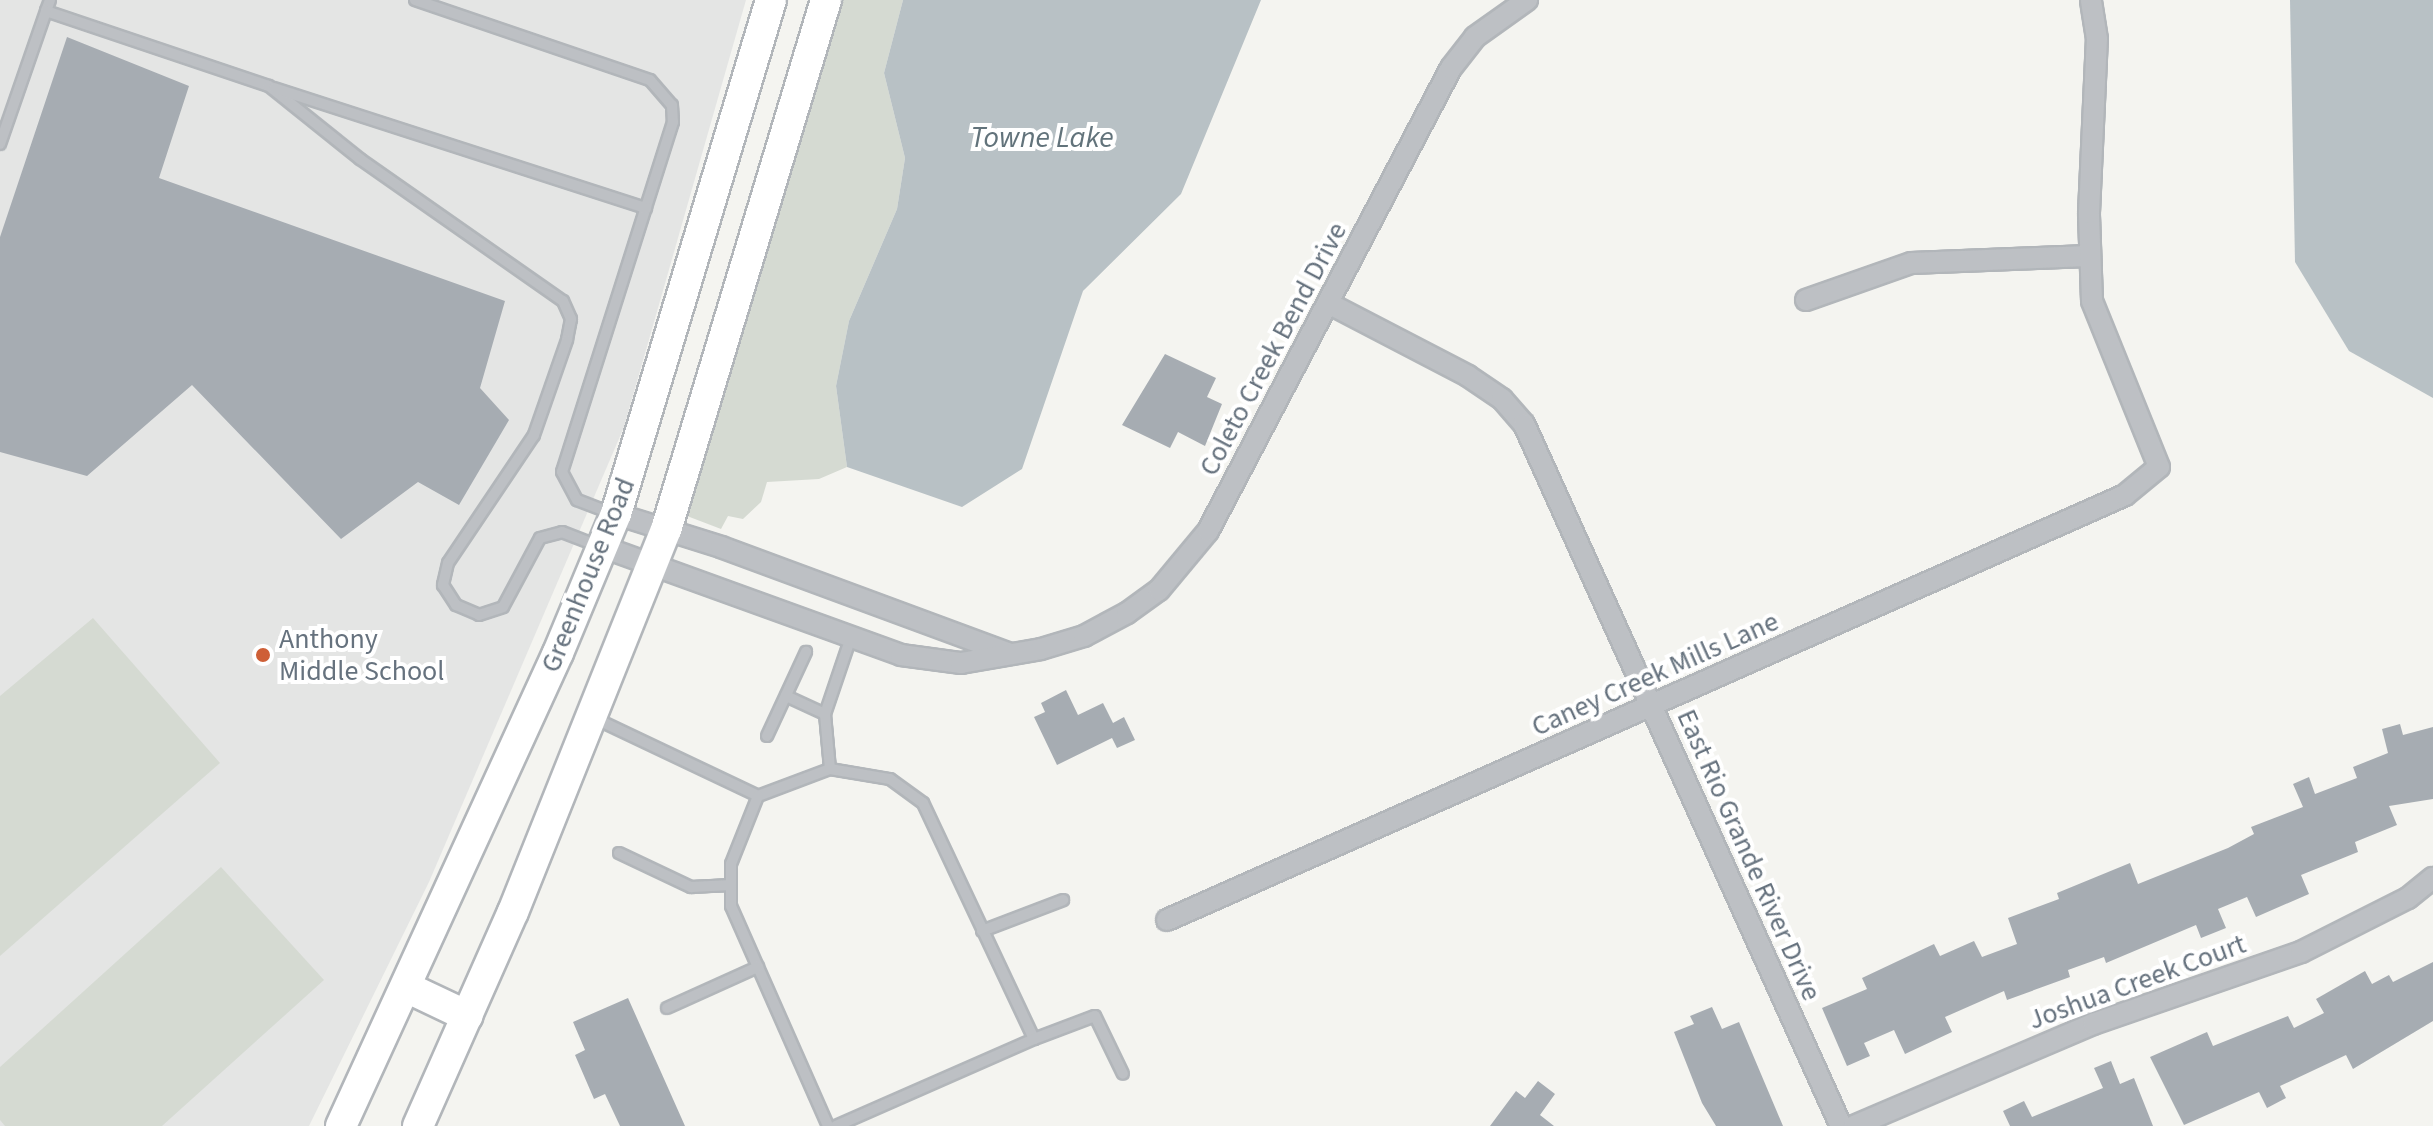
<!DOCTYPE html>
<style>
body{margin:0}
#map{position:relative;width:2433px;height:1126px;overflow:hidden;background:#f4f4f0;font-family:"Source Sans 3",sans-serif}
div>[style]{position:absolute}
[style*='--x']{left:calc(var(--x)*1px);top:calc(var(--y)*1px);width:calc(var(--w)*1px);rotate:calc(var(--a)*1deg)}
.built>*{inset:0;background:#e4e5e4}
.green>*{inset:0;background:#d5dad2}
.water>*{inset:0;background:#b8c1c5}
.building>*{inset:0;background:#a6acb2}
.roads{filter:drop-shadow(2px 0 #b2b6ba) drop-shadow(-2px 0 #b2b6ba) drop-shadow(0 2px #b2b6ba) drop-shadow(0 -2px #b2b6ba)}
.service>*{height:10px;margin:-5px;padding:0 5px;transform-origin:5px;border-radius:5px;background:#bdc0c4}
.minor>*{height:20px;margin:-10px;padding:0 10px;transform-origin:10px;border-radius:10px;background:#bdc0c4}
.secondary>*{height:30px;margin:-15px;padding:0 15px;transform-origin:15px;border-radius:15px;background:#fff}
.dots>*{width:22px;height:22px;translate:-50% -50%;box-sizing:border-box;border:4px solid #fff;border-radius:50%}
span{translate:-50% -50%;white-space:nowrap;text-align:center;line-height:1.15;-webkit-text-stroke:8px #fff;paint-order:stroke}
.street-label{font-size:28px;color:#66727e}
.poi-label{font-size:28px;color:#66727e}
.left{translate:0 -50%;text-align:left}
.water-label{font-size:30px;color:#62737b;font-style:italic}
</style>
<div id="map">
<div class="built">
<div style="clip-path:polygon(0 0,746px 0,624px 427px,429px 882px,309px 1126px,0 1126px)"></div>
</div>
<div class="green">
<div style="clip-path:polygon(837px 0,903px 0,884px 73px,905px 158px,897px 209px,849px 321px,836px 386px,847px 467px,819px 479px,767px 482px,761px 502px,743px 519px,728px 516px,721px 529px,687px 516px,688px 504px)"></div>
<div style="clip-path:polygon(93px 618px,220px 763px,0 956px,0 696px)"></div>
<div style="clip-path:polygon(221px 867px,324px 980px,162px 1126px,5px 1126px,0 1120px,0 1067px)"></div>
</div>
<div class="water">
<div style="clip-path:polygon(903px 0,1261px 0,1181px 194px,1083px 291px,1022px 469px,962px 507px,847px 467px,836px 386px,849px 321px,897px 209px,905px 158px,884px 73px)"></div>
<div style="clip-path:polygon(2290px 0,2433px 0,2433px 398px,2349px 351px,2295px 262px)"></div>
</div>
<div class="building">
<div style="clip-path:polygon(67px 37px,189px 86px,159px 178px,505px 301px,480px 388px,509px 420px,459px 505px,418px 482px,341px 539px,192px 385px,87px 476px,0 452px,0 237px)"></div>
<div style="clip-path:polygon(1165px 354px,1216px 378px,1207px 397px,1222px 404px,1205px 446px,1178px 432px,1170px 448px,1122px 425px)"></div>
<div style="clip-path:polygon(1066px 690px,1078px 715px,1103px 703px,1113px 723px,1124px 717px,1135px 740px,1117px 748px,1112px 738px,1057px 765px,1034px 717px,1045px 712px,1041px 703px)"></div>
<div style="clip-path:polygon(2400px 724px,2403px 735px,2433px 727px,2433px 799px,2389px 806px,2397px 825px,2355px 842px,2358px 852px,2301px 875px,2309px 894px,2256px 917px,2247px 897px,2218px 909px,2226px 928px,2201px 938px,2196px 925px,2106px 963px,2104px 957px,2068px 970px,2070px 977px,2007px 1000px,2004px 991px,1945px 1017px,1952px 1032px,1905px 1054px,1894px 1030px,1864px 1043px,1870px 1056px,1847px 1066px,1822px 1008px,1867px 989px,1862px 978px,1934px 944px,1940px 956px,1974px 941px,1982px 957px,2017px 944px,2008px 918px,2059px 899px,2057px 893px,2130px 863px,2138px 884px,2228px 848px,2254px 834px,2251px 827px,2303px 807px,2293px 784px,2309px 777px,2315px 794px,2357px 778px,2353px 767px,2388px 753px,2382px 729px)"></div>
<div style="clip-path:polygon(2433px 962px,2433px 1021px,2353px 1069px,2346px 1055px,2280px 1086px,2286px 1098px,2267px 1108px,2259px 1092px,2184px 1125px,2150px 1057px,2207px 1032px,2213px 1046px,2288px 1016px,2294px 1028px,2324px 1013px,2316px 999px,2365px 971px,2372px 984px,2389px 975px,2393px 982px)"></div>
<div style="clip-path:polygon(628px 998px,685px 1126px,620px 1126px,605px 1094px,594px 1099px,575px 1055px,585px 1050px,573px 1022px)"></div>
<div style="clip-path:polygon(1712px 1007px,1722px 1029px,1739px 1022px,1783px 1126px,1716px 1126px,1702px 1103px,1674px 1032px,1694px 1024px,1690px 1016px)"></div>
<div style="clip-path:polygon(2111px 1061px,2120px 1084px,2134px 1078px,2153px 1126px,2010px 1126px,2003px 1111px,2024px 1101px,2032px 1117px,2103px 1088px,2094px 1068px)"></div>
<div style="clip-path:polygon(1538px 1081px,1555px 1094px,1540px 1115px,1554px 1126px,1490px 1126px,1516px 1091px,1525px 1098px)"></div>
</div>
<div class="roads">
<div class="service">
<div style="--x:50;--y:0;--w:12;--a:110"></div>
<div style="--x:46;--y:11;--w:235;--a:18.6"></div>
<div style="--x:269;--y:86;--w:117;--a:38.7"></div>
<div style="--x:360;--y:159;--w:248;--a:35"></div>
<div style="--x:563;--y:301;--w:20;--a:66"></div>
<div style="--x:571;--y:319;--w:21;--a:101"></div>
<div style="--x:567;--y:340;--w:101;--a:109.2"></div>
<div style="--x:534;--y:435;--w:154;--a:123.9"></div>
<div style="--x:448;--y:563;--w:23;--a:103"></div>
<div style="--x:443;--y:585;--w:24;--a:57"></div>
<div style="--x:456;--y:605;--w:25;--a:23"></div>
<div style="--x:479;--y:615;--w:25;--a:-18"></div>
<div style="--x:503;--y:607;--w:78;--a:-61.8"></div>
<div style="--x:540;--y:538;--w:23;--a:-15"></div>
<div style="--x:562;--y:532;--w:42;--a:21"></div>
<div style="--x:415;--y:0;--w:248;--a:18.8"></div>
<div style="--x:650;--y:80;--w:33;--a:49"></div>
<div style="--x:672;--y:105;--w:17;--a:87"></div>
<div style="--x:673;--y:122;--w:367;--a:107.6"></div>
<div style="--x:562;--y:472;--w:32;--a:62"></div>
<div style="--x:577;--y:500;--w:40;--a:21"></div>
<div style="--x:274;--y:88;--w:391;--a:17.9"></div>
<div style="--x:0;--y:144;--w:141;--a:-70.9"></div>
<div style="--x:786;--y:696;--w:43;--a:24.8"></div>
<div style="--x:594;--y:718;--w:182;--a:25.4"></div>
<div style="--x:758;--y:796;--w:77;--a:-20.6"></div>
<div style="--x:830;--y:769;--w:55;--a:-95.2"></div>
<div style="--x:825;--y:714;--w:81;--a:-71.3"></div>
<div style="--x:767;--y:736;--w:93;--a:-65.1"></div>
<div style="--x:830;--y:769;--w:61;--a:9.5"></div>
<div style="--x:890;--y:779;--w:41;--a:36"></div>
<div style="--x:923;--y:803;--w:261;--a:64.8"></div>
<div style="--x:1034;--y:1039;--w:216;--a:156.3"></div>
<div style="--x:758;--y:796;--w:73;--a:111.7"></div>
<div style="--x:731;--y:864;--w:42;--a:90"></div>
<div style="--x:731;--y:906;--w:240;--a:66.2"></div>
<div style="--x:619;--y:853;--w:80;--a:25.3"></div>
<div style="--x:691;--y:887;--w:40;--a:-2.9"></div>
<div style="--x:982;--y:931;--w:87;--a:-20.9"></div>
<div style="--x:667;--y:1008;--w:100;--a:-24.3"></div>
<div style="--x:1034;--y:1039;--w:65;--a:-20.7"></div>
<div style="--x:1095;--y:1016;--w:64;--a:64.2"></div>
</div>
<div class="minor">
<div style="--x:1806;--y:300;--w:111;--a:-19.4"></div>
<div style="--x:1911;--y:263;--w:177;--a:-2.3"></div>
<div style="--x:1328;--y:303;--w:158;--a:27.5"></div>
<div style="--x:1468;--y:376;--w:41;--a:34.1"></div>
<div style="--x:1502;--y:399;--w:33;--a:49"></div>
<div style="--x:1524;--y:424;--w:770;--a:65.7"></div>
<div style="--x:616;--y:514;--w:110;--a:17.4"></div>
<div style="--x:721;--y:547;--w:306;--a:20.3"></div>
<div style="--x:603;--y:547;--w:317;--a:19.9"></div>
<div style="--x:901;--y:655;--w:61;--a:7.6"></div>
<div style="--x:961;--y:663;--w:81;--a:-9.9"></div>
<div style="--x:1041;--y:649;--w:45;--a:-16.8"></div>
<div style="--x:1084;--y:636;--w:49;--a:-28.1"></div>
<div style="--x:1127;--y:613;--w:39;--a:-36"></div>
<div style="--x:1159;--y:590;--w:77;--a:-50.3"></div>
<div style="--x:1208;--y:531;--w:523;--a:-62.31"></div>
<div style="--x:1451;--y:68;--w:39;--a:-52"></div>
<div style="--x:1475;--y:37;--w:64;--a:-35.4"></div>
<div style="--x:1167;--y:920;--w:1048;--a:-23.92"></div>
<div style="--x:2125;--y:495;--w:44;--a:-39.5"></div>
<div style="--x:2159;--y:467;--w:179;--a:-112"></div>
<div style="--x:2092;--y:301;--w:88;--a:-92"></div>
<div style="--x:2089;--y:213;--w:174;--a:-87.4"></div>
<div style="--x:2097;--y:39;--w:39;--a:-99"></div>
<div style="--x:1854;--y:1126;--w:260;--a:-23.1"></div>
<div style="--x:2093;--y:1024;--w:220;--a:-19.1"></div>
<div style="--x:2301;--y:952;--w:120;--a:-26.8"></div>
<div style="--x:2408;--y:898;--w:32;--a:-39"></div>
</div>
<div class="secondary">
<div style="--x:406;--y:987;--w:68;--a:25.4"></div>
<div style="--x:341;--y:1126;--w:520;--a:-65.36"></div>
<div style="--x:558;--y:653;--w:151;--a:-67.4"></div>
<div style="--x:616;--y:514;--w:537;--a:-73.22"></div>
<div style="--x:418;--y:1126;--w:234;--a:-66.1"></div>
<div style="--x:513;--y:912;--w:412;--a:-68.2"></div>
<div style="--x:666;--y:530;--w:554;--a:-73.2"></div>
</div>
</div>
<div class="dots">
<div style="left:263px;top:655px;background:#ce5f36"></div>
</div>
<div class="street-label">
<span style="left:1273px;top:349px;rotate:-62deg">Coleto Creek Bend Drive</span>
<span style="left:588px;top:575px;rotate:-68deg">Greenhouse Road</span>
<span style="left:1655px;top:674px;rotate:-24deg">Caney Creek Mills Lane</span>
<span style="left:1749px;top:855px;rotate:66deg">East Rio Grande River Drive</span>
<span style="left:2137px;top:982px;rotate:-20deg">Joshua Creek Court</span>
</div>
<div class="poi-label">
<span class="left" style="left:279px;top:655px">Anthony<br>Middle School</span>
</div>
<div class="water-label">
<span style="left:1042px;top:138px">Towne Lake</span>
</div>
</div>
